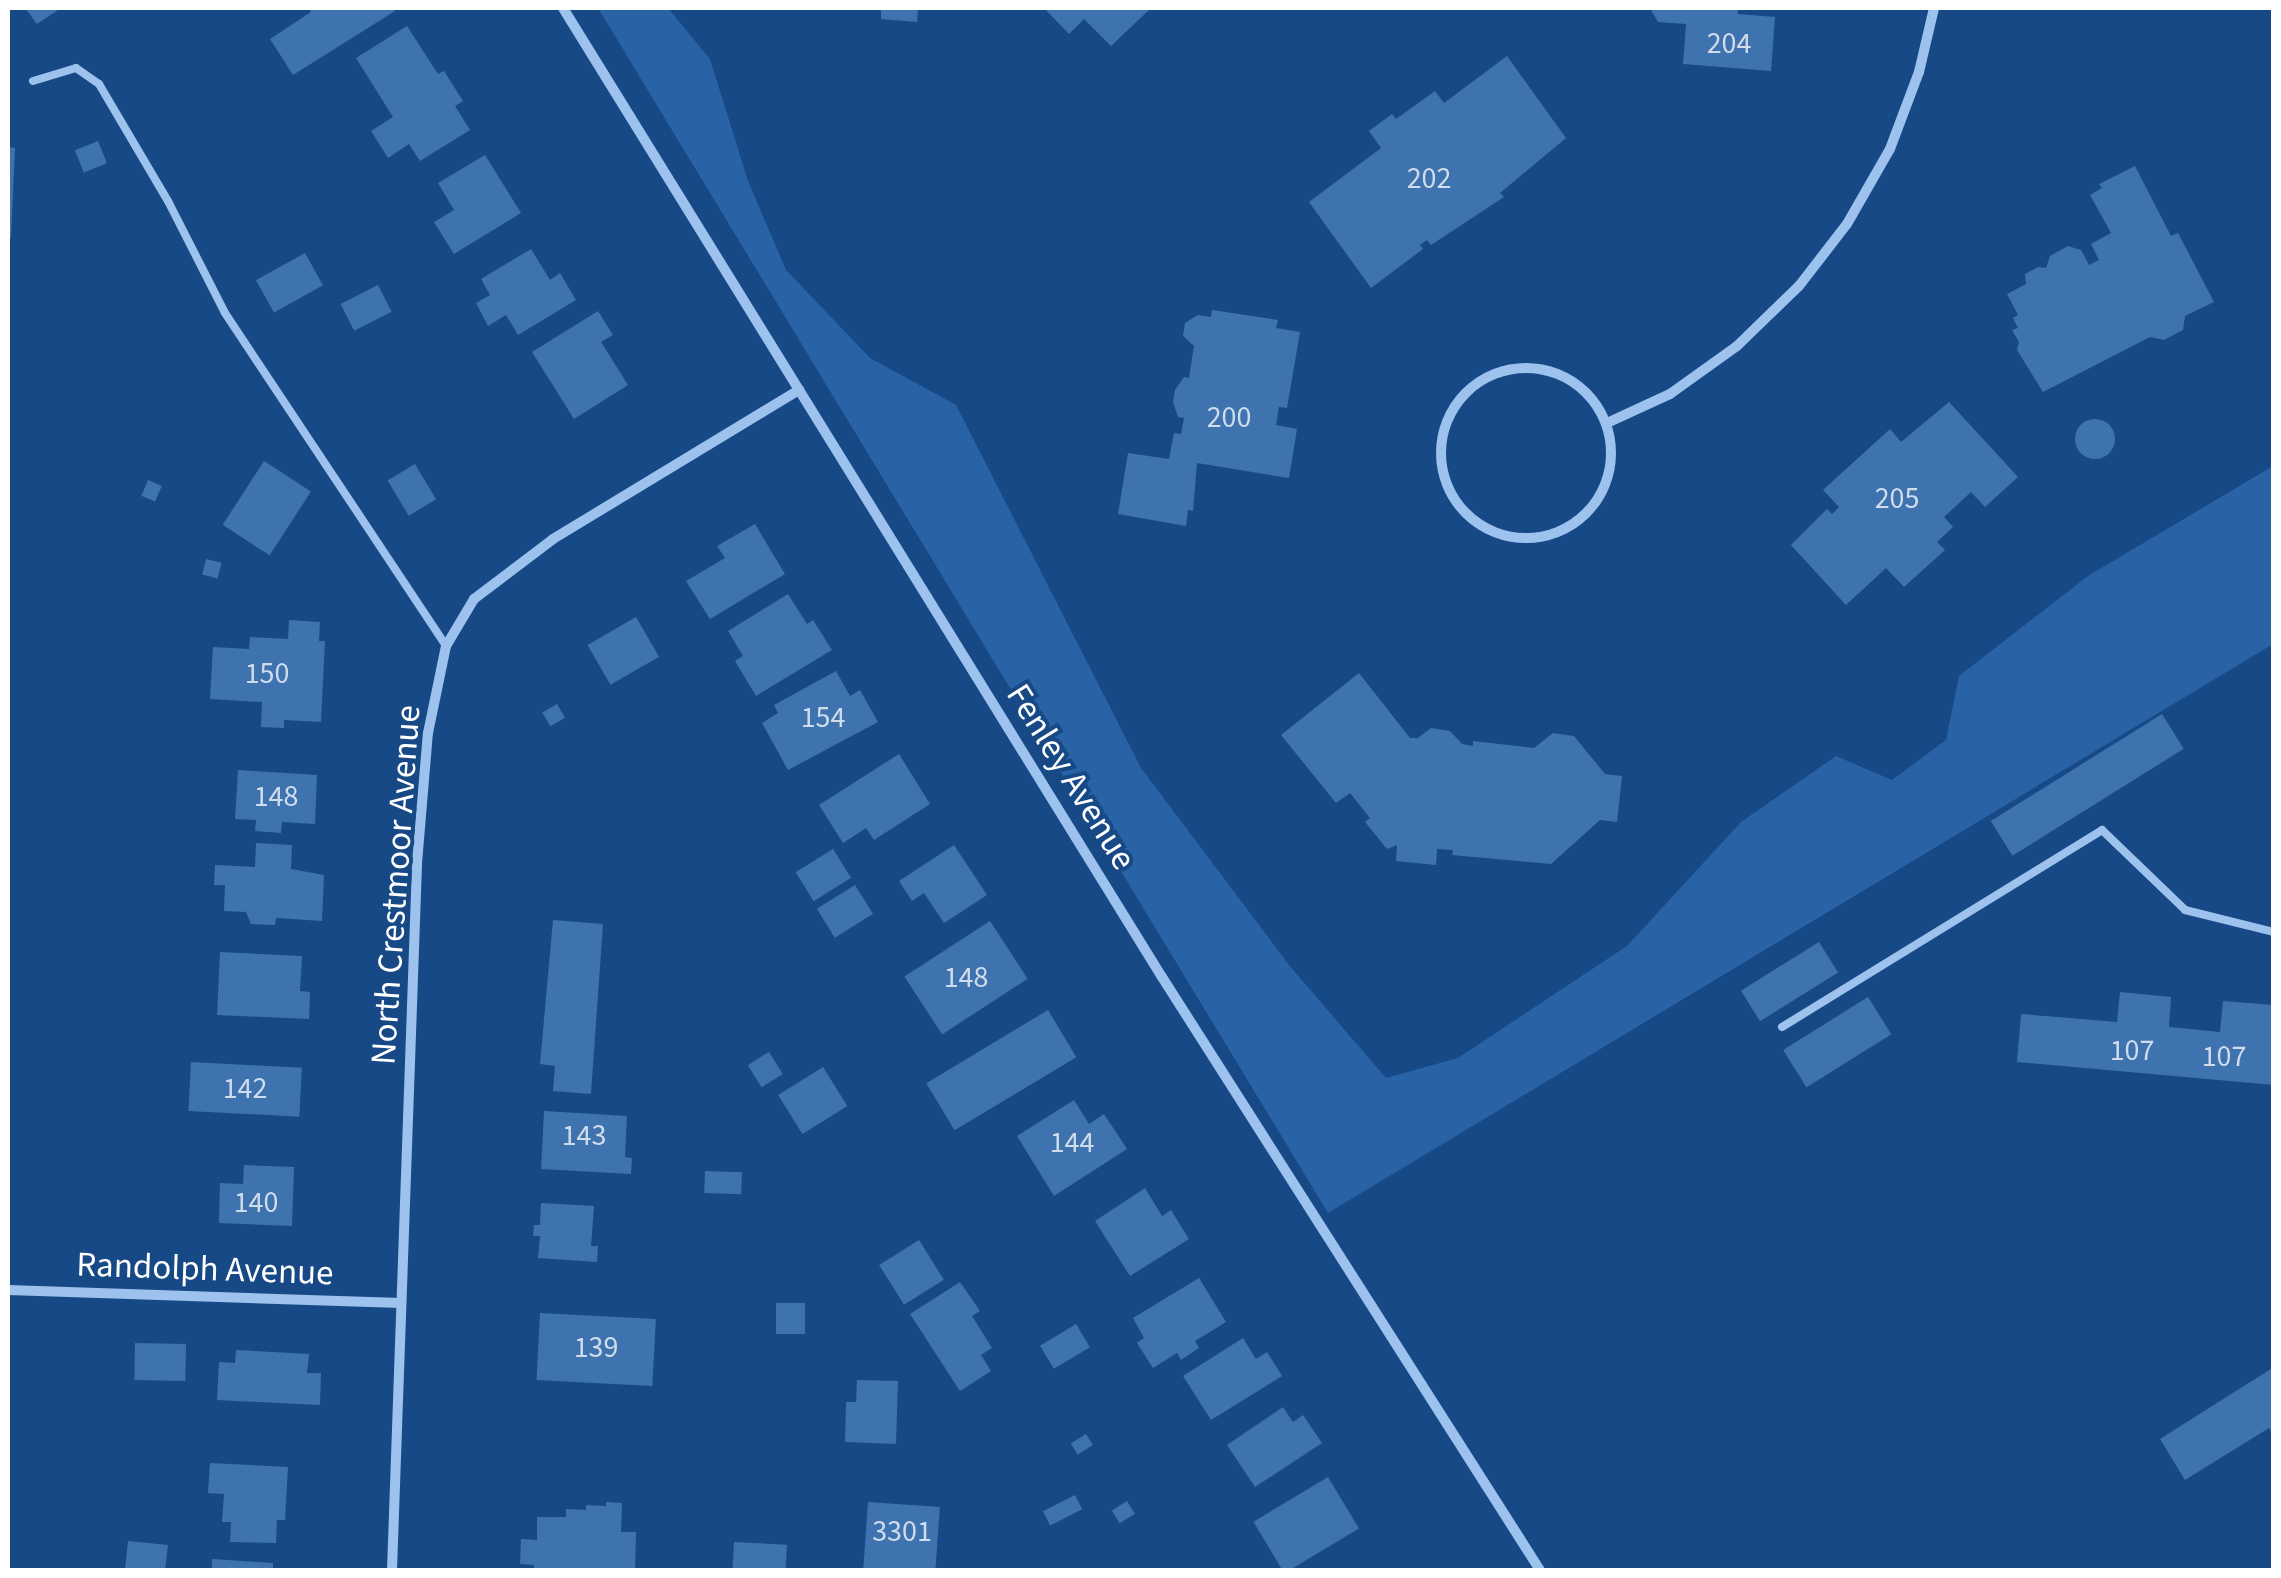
<!DOCTYPE html>
<style>
body{margin:0}
#map{position:relative;width:2281px;height:1578px;overflow:hidden;background:#174986;font-family:"Source Sans 3",sans-serif}
div>[style]{position:absolute}
[style*='--x']{left:calc(var(--x)*1px);top:calc(var(--y)*1px);width:calc(var(--w)*1px);rotate:calc(var(--a)*1deg)}
.green>*{inset:0;background:#2963a5}
.building>*{inset:0;background:#3f73b0;transform-origin:0 0}
.round{border-radius:50%}
.lane>*{height:8px;margin:-4px;padding:0 4px;transform-origin:4px;border-radius:4px;background:#9cc2ed}
.street>*{height:10px;margin:-5px;padding:0 5px;transform-origin:5px;border-radius:5px;background:#9cc2ed}
.street>.ring{margin:-5px;padding:0;box-sizing:content-box;background:none;border:10px solid #9cc2ed;border-radius:50%}
span{translate:-50% -50%;white-space:nowrap;text-align:center;line-height:1.15;-webkit-text-stroke:8px #174986;paint-order:stroke}
.number-label{font-size:30px;color:#cfdceb}
.number-label span{-webkit-text-stroke-width:0}
.street-label{font-size:35px;color:#fff}
.frame{position:absolute;inset:0;border:10px solid #fff;pointer-events:none}
</style>
<div id="map">
<div class="green">
<div style="clip-path:polygon(598px 8px,668px 8px,710px 59px,748px 181px,786px 270px,870px 358px,956px 405px,1141px 768px,1289px 965px,1386px 1078px,1458px 1058px,1627px 946px,1741px 822px,1836px 756px,1892px 780px,1946px 740px,1959px 676px,2088px 576px,2273px 466px,2273px 644px,1328px 1213px)"></div>
</div>
<div class="building">
<div style="clip-path:polygon(25px 8px,61px 8px,37px 24px)"></div>
<div style="clip-path:polygon(308px 8px,392px 8px,395px 11px,293px 75px,270px 39px,311px 12px)"></div>
<div style="clip-path:polygon(881px 8px,918px 8px,917px 22px,881px 19px)"></div>
<div style="clip-path:polygon(1044px 8px,1151px 8px,1111px 46px,1084px 19px,1069px 34px)"></div>
<div style="clip-path:polygon(1650px 8px,1738px 8px,1738px 14px,1775px 17px,1771px 71px,1683px 64px,1686px 24px,1658px 22px)"></div>
<div style="clip-path:polygon(407px 26px,438px 74px,444px 71px,463px 101px,455px 106px,470px 130px,420px 161px,409px 144px,388px 158px,371px 131px,393px 117px,356px 58px)"></div>
<div style="clip-path:polygon(1507px 56px,1566px 138px,1500px 193px,1504px 197px,1431px 245px,1427px 240px,1420px 245px,1423px 249px,1371px 288px,1309px 202px,1381px 148px,1369px 131px,1392px 114px,1396px 119px,1435px 91px,1444px 103px)"></div>
<div style="left:98px;top:141px;width:24px;height:25px;rotate:68deg"></div>
<div style="clip-path:polygon(8px 147px,15px 148px,11px 238px,8px 237px)"></div>
<div style="clip-path:polygon(485px 155px,521px 213px,454px 254px,434px 222px,454px 210px,438px 183px)"></div>
<div style="clip-path:polygon(2135px 166px,2171px 236px,2178px 233px,2214px 302px,2185px 316px,2183px 330px,2164px 340px,2150px 337px,2043px 392px,2017px 350px,2019px 342px,2012px 330px,2018px 328px,2013px 318px,2018px 315px,2007px 294px,2026px 284px,2025px 274px,2038px 267px,2046px 268px,2050px 256px,2068px 246px,2081px 250px,2089px 265px,2099px 260px,2091px 244px,2111px 233px,2090px 195px,2102px 188px,2099px 184px)"></div>
<div style="clip-path:polygon(531px 249px,550px 280px,560px 273px,576px 300px,518px 335px,506px 315px,488px 326px,476px 303px,490px 295px,481px 279px)"></div>
<div style="left:305px;top:253px;width:37px;height:56px;rotate:61deg"></div>
<div style="left:378px;top:285px;width:30px;height:42px;rotate:63deg"></div>
<div style="clip-path:polygon(1212px 310px,1278px 320px,1276px 328px,1300px 332px,1287px 408px,1279px 407px,1276px 425px,1297px 429px,1289px 478px,1197px 463px,1193px 511px,1188px 510px,1186px 526px,1118px 514px,1128px 453px,1169px 459px,1174px 433px,1181px 434px,1184px 418px,1178px 417px,1173px 402px,1175px 390px,1184px 377px,1189px 378px,1194px 346px,1183px 336px,1185px 323px,1198px 315px,1211px 317px)"></div>
<div style="clip-path:polygon(598px 311px,613px 335px,601px 342px,628px 385px,574px 419px,532px 352px)"></div>
<div style="clip-path:polygon(1949px 402px,2018px 477px,1985px 507px,1971px 492px,1944px 517px,1953px 527px,1937px 542px,1945px 550px,1904px 587px,1886px 568px,1846px 605px,1791px 545px,1827px 509px,1832px 514px,1839px 507px,1823px 490px,1890px 429px,1901px 442px)"></div>
<div class="round" style="left:2075px;top:419px;width:40px;height:40px"></div>
<div style="left:264px;top:461px;width:56px;height:76px;rotate:33deg"></div>
<div style="left:415px;top:464px;width:41px;height:32px;rotate:59deg"></div>
<div style="left:148px;top:480px;width:15px;height:17px;rotate:23deg"></div>
<div style="clip-path:polygon(755px 524px,785px 574px,710px 619px,686px 581px,725px 558px,717px 546px)"></div>
<div style="left:206px;top:559px;width:16px;height:16px;rotate:14deg"></div>
<div style="clip-path:polygon(788px 594px,807px 624px,813px 620px,832px 650px,756px 696px,735px 661px,743px 656px,728px 631px)"></div>
<div style="left:636px;top:617px;width:46px;height:56px;rotate:60deg"></div>
<div style="clip-path:polygon(289px 620px,320px 622px,319px 641px,325px 641px,321px 722px,284px 720px,284px 728px,261px 727px,262px 702px,210px 699px,213px 647px,249px 649px,250px 637px,288px 639px)"></div>
<div style="clip-path:polygon(836px 671px,850px 696px,860px 690px,878px 722px,788px 770px,762px 723px,778px 713px,774px 705px)"></div>
<div style="clip-path:polygon(1359px 673px,1410px 738px,1418px 738px,1431px 728px,1450px 731px,1462px 744px,1473px 746px,1473px 741px,1534px 748px,1553px 733px,1574px 736px,1605px 774px,1622px 776px,1617px 822px,1600px 820px,1551px 864px,1452px 855px,1453px 850px,1437px 849px,1436px 865px,1396px 861px,1397px 845px,1387px 849px,1365px 822px,1370px 818px,1350px 793px,1336px 803px,1281px 735px)"></div>
<div style="left:557px;top:704px;width:16px;height:17px;rotate:60deg"></div>
<div style="left:2162px;top:714px;width:41px;height:202px;rotate:58deg"></div>
<div style="clip-path:polygon(899px 754px,930px 804px,874px 840px,866px 828px,843px 843px,819px 805px)"></div>
<div style="clip-path:polygon(238px 770px,317px 775px,315px 824px,282px 822px,281px 833px,255px 831px,256px 820px,235px 819px)"></div>
<div style="clip-path:polygon(256px 843px,292px 845px,291px 869px,324px 875px,322px 921px,276px 918px,275px 925px,251px 924px,246px 912px,224px 911px,225px 885px,214px 885px,215px 865px,255px 867px)"></div>
<div style="clip-path:polygon(954px 845px,987px 895px,944px 923px,924px 893px,912px 901px,899px 881px)"></div>
<div style="left:833px;top:849px;width:34px;height:44px;rotate:58deg"></div>
<div style="left:855px;top:885px;width:34px;height:45px;rotate:58deg"></div>
<div style="clip-path:polygon(553px 920px,603px 924px,591px 1094px,553px 1091px,555px 1066px,540px 1064px)"></div>
<div style="left:990px;top:921px;width:69px;height:102px;rotate:57deg"></div>
<div style="left:1819px;top:942px;width:36px;height:92px;rotate:58deg"></div>
<div style="clip-path:polygon(220px 952px,302px 956px,300px 991px,310px 992px,309px 1019px,217px 1015px)"></div>
<div style="clip-path:polygon(2120px 992px,2171px 997px,2169px 1027px,2220px 1032px,2223px 1001px,2274px 1005px,2274px 1085px,2017px 1062px,2021px 1014px,2117px 1022px)"></div>
<div style="left:1868px;top:997px;width:44px;height:100px;rotate:58deg"></div>
<div style="left:1048px;top:1010px;width:55px;height:142px;rotate:59deg"></div>
<div style="left:769px;top:1052px;width:26px;height:25px;rotate:58deg"></div>
<div style="left:191px;top:1062px;width:111px;height:49px;rotate:3deg"></div>
<div style="left:823px;top:1067px;width:46px;height:53px;rotate:58deg"></div>
<div style="clip-path:polygon(1074px 1100px,1089px 1124px,1104px 1114px,1127px 1149px,1054px 1196px,1017px 1136px)"></div>
<div style="clip-path:polygon(544px 1111px,627px 1116px,625px 1157px,632px 1158px,631px 1174px,541px 1169px)"></div>
<div style="clip-path:polygon(244px 1165px,294px 1167px,292px 1226px,219px 1223px,220px 1183px,243px 1184px)"></div>
<div style="left:705px;top:1171px;width:37px;height:22px;rotate:2deg"></div>
<div style="clip-path:polygon(1145px 1188px,1162px 1216px,1171px 1210px,1189px 1239px,1130px 1276px,1095px 1221px)"></div>
<div style="clip-path:polygon(541px 1203px,594px 1206px,591px 1246px,598px 1246px,597px 1262px,538px 1258px,540px 1236px,533px 1236px,534px 1225px,540px 1225px)"></div>
<div style="left:919px;top:1240px;width:47px;height:47px;rotate:58deg"></div>
<div style="clip-path:polygon(1199px 1278px,1226px 1322px,1195px 1341px,1199px 1348px,1181px 1360px,1177px 1353px,1153px 1368px,1137px 1343px,1144px 1338px,1133px 1318px)"></div>
<div style="clip-path:polygon(960px 1282px,980px 1311px,972px 1316px,992px 1348px,981px 1355px,991px 1371px,960px 1391px,910px 1314px)"></div>
<div style="left:776px;top:1303px;width:29px;height:31px"></div>
<div style="left:540px;top:1313px;width:116px;height:67px;rotate:3deg"></div>
<div style="left:1076px;top:1324px;width:27px;height:42px;rotate:59deg"></div>
<div style="clip-path:polygon(1243px 1338px,1256px 1359px,1267px 1352px,1282px 1376px,1211px 1420px,1183px 1376px)"></div>
<div style="left:135px;top:1343px;width:51px;height:37px;rotate:1deg"></div>
<div style="clip-path:polygon(236px 1350px,309px 1354px,307px 1373px,321px 1373px,320px 1405px,217px 1400px,219px 1362px,235px 1363px)"></div>
<div style="clip-path:polygon(2274px 1367px,2274px 1436px,2269px 1428px,2185px 1480px,2160px 1439px)"></div>
<div style="clip-path:polygon(857px 1380px,898px 1381px,896px 1444px,845px 1442px,846px 1402px,856px 1402px)"></div>
<div style="clip-path:polygon(1283px 1407px,1293px 1422px,1303px 1415px,1322px 1443px,1255px 1487px,1227px 1445px)"></div>
<div style="left:1086px;top:1434px;width:13px;height:18px;rotate:58deg"></div>
<div style="clip-path:polygon(210px 1463px,288px 1467px,285px 1520px,277px 1520px,276px 1543px,230px 1542px,231px 1522px,222px 1522px,224px 1494px,208px 1493px)"></div>
<div style="left:1328px;top:1477px;width:60px;height:87px;rotate:59deg"></div>
<div style="left:1075px;top:1495px;width:16px;height:36px;rotate:63deg"></div>
<div style="left:1127px;top:1501px;width:15px;height:18px;rotate:58deg"></div>
<div style="clip-path:polygon(606px 1502px,622px 1503px,621px 1532px,636px 1532px,635px 1570px,534px 1570px,534px 1565px,520px 1564px,521px 1539px,537px 1540px,537px 1517px,566px 1517px,566px 1509px,586px 1510px,586px 1505px,606px 1506px)"></div>
<div style="left:868px;top:1502px;width:72px;height:68px;rotate:4deg"></div>
<div style="clip-path:polygon(128px 1541px,168px 1545px,165px 1570px,125px 1570px)"></div>
<div style="left:734px;top:1542px;width:53px;height:28px;rotate:3deg"></div>
<div style="clip-path:polygon(212px 1559px,273px 1563px,273px 1570px,212px 1570px)"></div>
</div>
<div class="lane">
<div style="--x:33;--y:81;--w:45;--a:-16.8"></div>
<div style="--x:76;--y:68;--w:28;--a:35"></div>
<div style="--x:99;--y:84;--w:138;--a:59.5"></div>
<div style="--x:169;--y:203;--w:123;--a:63"></div>
<div style="--x:225;--y:313;--w:400;--a:56.4"></div>
<div style="--x:1782;--y:1027;--w:376;--a:-31.6"></div>
<div style="--x:2102;--y:830;--w:115;--a:43.9"></div>
<div style="--x:2185;--y:910;--w:92;--a:13.9"></div>
</div>
<div class="street">
<div style="--x:563;--y:8;--w:1139;--a:58.28"></div>
<div style="--x:1162;--y:977;--w:703;--a:57.49"></div>
<div class="ring" style="left:1441px;top:368px;width:160px;height:160px"></div>
<div style="--x:1607;--y:423;--w:69;--a:-24.7"></div>
<div style="--x:1670;--y:394;--w:82;--a:-35.6"></div>
<div style="--x:1737;--y:346;--w:86;--a:-44.1"></div>
<div style="--x:1799;--y:286;--w:78;--a:-52.3"></div>
<div style="--x:1847;--y:224;--w:86;--a:-60.2"></div>
<div style="--x:1890;--y:149;--w:82;--a:-69.4"></div>
<div style="--x:1919;--y:72;--w:66;--a:-76.8"></div>
<div style="--x:8;--y:1290;--w:393;--a:1.9"></div>
<div style="--x:392;--y:1570;--w:707;--a:-87.97"></div>
<div style="--x:417;--y:863;--w:130;--a:-85.2"></div>
<div style="--x:428;--y:733;--w:89;--a:-78.3"></div>
<div style="--x:446;--y:646;--w:55;--a:-59.2"></div>
<div style="--x:474;--y:599;--w:99;--a:-37.2"></div>
<div style="--x:553;--y:539;--w:288;--a:-31.2"></div>
</div>
<div class="number-label">
<span style="left:1729px;top:44px">204</span>
<span style="left:1429px;top:179px">202</span>
<span style="left:1229px;top:418px">200</span>
<span style="left:1897px;top:499px">205</span>
<span style="left:267px;top:674px">150</span>
<span style="left:823px;top:718px">154</span>
<span style="left:276px;top:797px">148</span>
<span style="left:966px;top:978px">148</span>
<span style="left:2132px;top:1051px">107</span>
<span style="left:2224px;top:1057px">107</span>
<span style="left:245px;top:1089px">142</span>
<span style="left:584px;top:1136px">143</span>
<span style="left:1072px;top:1143px">144</span>
<span style="left:256px;top:1203px">140</span>
<span style="left:596px;top:1348px">139</span>
<span style="left:902px;top:1532px">3301</span>
</div>
<div class="street-label">
<span style="left:1071px;top:777px;rotate:58deg">Fenley Avenue</span>
<span style="left:396px;top:885px;rotate:-86deg">North Crestmoor Avenue</span>
<span style="left:205px;top:1269px;rotate:2deg">Randolph Avenue</span>
</div>
<div class="frame"></div>
</div>
